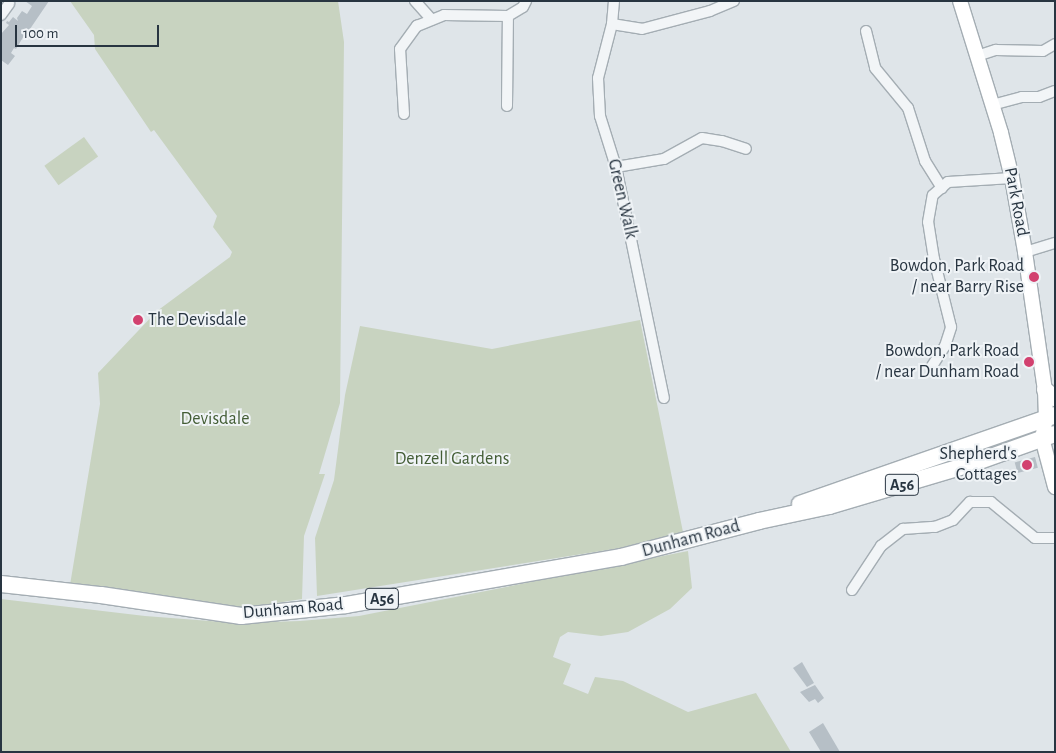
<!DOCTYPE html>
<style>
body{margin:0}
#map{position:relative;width:1056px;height:753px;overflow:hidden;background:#dfe5e9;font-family:"Alegreya Sans",sans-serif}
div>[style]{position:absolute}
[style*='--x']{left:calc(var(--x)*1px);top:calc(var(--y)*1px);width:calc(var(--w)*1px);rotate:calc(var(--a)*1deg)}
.green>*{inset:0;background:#c8d3c0;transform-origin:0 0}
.building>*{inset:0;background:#b6bfc6;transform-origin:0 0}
.roads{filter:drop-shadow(1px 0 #a4adb3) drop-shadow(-1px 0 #a4adb3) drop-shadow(0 1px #a4adb3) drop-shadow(0 -1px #a4adb3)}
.minor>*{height:10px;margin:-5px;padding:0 5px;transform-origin:5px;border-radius:5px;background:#f2f5f7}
.secondary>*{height:14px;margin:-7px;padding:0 7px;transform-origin:7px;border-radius:7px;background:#fff}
.trunk>*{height:16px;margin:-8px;padding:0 8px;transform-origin:8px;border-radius:8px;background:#fff}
.dots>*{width:14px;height:14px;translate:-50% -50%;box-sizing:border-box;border:2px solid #eff3f6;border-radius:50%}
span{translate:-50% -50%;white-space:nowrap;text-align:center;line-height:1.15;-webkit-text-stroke:4px #eff3f6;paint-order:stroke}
.shield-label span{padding:1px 4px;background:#eff3f6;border:1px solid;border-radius:4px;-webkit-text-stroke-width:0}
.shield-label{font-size:16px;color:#283541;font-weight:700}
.street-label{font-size:18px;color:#283541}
.poi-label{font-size:18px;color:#283541}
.right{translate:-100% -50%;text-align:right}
.left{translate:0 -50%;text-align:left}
.park-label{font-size:18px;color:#435d35}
.frame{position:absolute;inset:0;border:2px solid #283541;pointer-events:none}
.scale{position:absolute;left:15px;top:25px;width:144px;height:22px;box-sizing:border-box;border:2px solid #283541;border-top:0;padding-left:6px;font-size:15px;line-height:18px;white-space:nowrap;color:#283541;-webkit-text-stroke:4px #eff3f6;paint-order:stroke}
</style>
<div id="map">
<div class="green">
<div style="clip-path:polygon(70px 1px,338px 1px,344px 42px,340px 403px,319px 474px,325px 474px,304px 536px,302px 599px,237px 609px,70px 585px,100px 404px,98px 373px,157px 311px,230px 257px,232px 252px,213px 227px,217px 216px,154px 130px,151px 132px,95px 49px,94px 35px)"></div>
<div style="left:84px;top:137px;width:24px;height:49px;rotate:54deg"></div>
<div style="clip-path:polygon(640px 320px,683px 532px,620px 548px,317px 596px,315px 538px,334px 480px,345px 395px,360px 326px,492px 349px)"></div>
<div style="clip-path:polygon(688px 551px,692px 588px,670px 609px,628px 632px,601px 636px,568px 632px,560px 637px,553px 657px,571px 664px,563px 684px,588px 694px,595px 677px,623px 681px,688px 712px,756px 693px,791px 752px,1px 752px,1px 599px,145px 616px,236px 623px,300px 621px,359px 616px)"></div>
</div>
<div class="building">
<div style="clip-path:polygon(25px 1px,49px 1px,30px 29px,32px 31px,28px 36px,25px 34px,16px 49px,14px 48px,11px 53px,15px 56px,8px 65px,1px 60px,1px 34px,9px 25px,6px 23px,7px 21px,9px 22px,13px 17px,18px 21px,17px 18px,22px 11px,27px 14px,32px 6px)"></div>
<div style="left:1035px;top:457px;width:11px;height:21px;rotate:75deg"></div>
<div style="clip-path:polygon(802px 662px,814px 683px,807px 687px,793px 668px)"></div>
<div style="clip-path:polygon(815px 685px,824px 698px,818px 703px,815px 699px,809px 702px,800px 692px)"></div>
<div style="clip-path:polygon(823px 723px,840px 752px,821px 752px,809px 732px)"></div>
</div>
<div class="roads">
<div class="minor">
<div style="--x:415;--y:1;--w:25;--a:48"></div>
<div style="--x:614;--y:1;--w:23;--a:95"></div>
<div style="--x:612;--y:24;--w:56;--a:104.5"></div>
<div style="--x:598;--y:78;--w:38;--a:87"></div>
<div style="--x:600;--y:116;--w:53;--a:72.6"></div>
<div style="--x:616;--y:167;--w:236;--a:78.3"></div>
<div style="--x:1;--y:15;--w:14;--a:-54"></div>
<div style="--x:612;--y:24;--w:30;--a:9"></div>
<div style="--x:642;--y:29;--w:70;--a:-14.8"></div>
<div style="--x:710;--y:11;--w:26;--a:-23"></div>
<div style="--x:866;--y:31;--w:38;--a:76"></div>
<div style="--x:875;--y:68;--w:52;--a:50.5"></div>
<div style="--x:908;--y:108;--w:56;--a:72.2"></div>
<div style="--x:925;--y:161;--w:32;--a:58"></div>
<div style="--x:977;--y:56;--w:20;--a:-18"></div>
<div style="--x:996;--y:50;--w:47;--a:1.2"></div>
<div style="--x:1043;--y:51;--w:14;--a:-30"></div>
<div style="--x:992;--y:105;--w:31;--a:-15"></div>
<div style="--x:1022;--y:97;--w:17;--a:0"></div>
<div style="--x:1039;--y:97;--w:17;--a:-21"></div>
<div style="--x:507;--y:106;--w:90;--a:-89.4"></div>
<div style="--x:404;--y:114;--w:65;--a:-93.5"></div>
<div style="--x:400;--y:49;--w:29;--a:-54"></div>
<div style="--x:417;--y:26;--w:29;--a:-22"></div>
<div style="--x:444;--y:15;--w:64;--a:0.9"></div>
<div style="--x:508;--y:16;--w:17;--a:-31"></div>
<div style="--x:523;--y:7;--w:7;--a:-63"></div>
<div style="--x:616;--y:167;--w:49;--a:-9.5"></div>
<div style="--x:664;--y:159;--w:43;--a:-28.9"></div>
<div style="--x:702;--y:138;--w:20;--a:9"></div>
<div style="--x:722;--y:141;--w:25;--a:18"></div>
<div style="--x:1025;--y:252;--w:31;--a:-17"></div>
<div style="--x:932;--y:366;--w:24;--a:-57"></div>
<div style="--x:945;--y:346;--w:20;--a:-72"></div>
<div style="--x:951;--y:327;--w:70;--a:-104"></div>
<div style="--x:934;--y:259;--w:37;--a:-99"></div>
<div style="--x:928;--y:222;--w:27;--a:-80"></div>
<div style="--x:933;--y:195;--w:20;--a:-41"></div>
<div style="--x:948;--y:182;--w:64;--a:-3.6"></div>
<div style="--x:852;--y:590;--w:53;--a:-56.6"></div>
<div style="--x:881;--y:546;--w:28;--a:-38"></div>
<div style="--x:903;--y:529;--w:32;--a:-4"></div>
<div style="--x:935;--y:527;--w:19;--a:-21"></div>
<div style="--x:953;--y:520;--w:25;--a:-47"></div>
<div style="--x:970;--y:502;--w:21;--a:0"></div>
<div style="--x:991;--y:502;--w:57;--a:39.3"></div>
<div style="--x:1035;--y:538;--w:20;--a:0"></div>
</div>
<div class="secondary">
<div style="--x:960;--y:1;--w:138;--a:72.7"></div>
<div style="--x:1001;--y:133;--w:46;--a:76.3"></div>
<div style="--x:1012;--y:178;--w:75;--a:80"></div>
<div style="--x:1025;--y:252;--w:139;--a:81.8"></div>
<div style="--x:1045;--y:390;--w:28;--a:88"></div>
<div style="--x:1046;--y:418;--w:20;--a:101"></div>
<div style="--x:1042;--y:438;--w:51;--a:75.1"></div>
</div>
<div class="trunk">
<div style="--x:1045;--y:390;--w:13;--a:39"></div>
<div style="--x:800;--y:504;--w:270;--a:-19.2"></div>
<div style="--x:1;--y:584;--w:101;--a:6.3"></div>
<div style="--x:101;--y:595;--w:142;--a:8.5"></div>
<div style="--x:241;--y:616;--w:106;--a:-6"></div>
<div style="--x:346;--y:605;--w:279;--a:-9.9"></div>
<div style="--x:621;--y:557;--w:143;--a:-14.6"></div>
<div style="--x:759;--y:521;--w:72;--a:-12.1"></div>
<div style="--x:829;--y:506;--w:151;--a:-16.5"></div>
<div style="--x:974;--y:463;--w:86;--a:-19.7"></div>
</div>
</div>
<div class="dots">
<div style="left:1034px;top:277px;background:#d2416f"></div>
<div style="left:138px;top:320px;background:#d2416f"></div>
<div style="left:1029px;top:362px;background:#d2416f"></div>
<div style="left:1027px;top:465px;background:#d2416f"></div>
</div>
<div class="shield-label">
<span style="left:902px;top:485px">A56</span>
<span style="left:382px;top:599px">A56</span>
</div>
<div class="street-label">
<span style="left:622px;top:199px;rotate:77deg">Green Walk</span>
<span style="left:1016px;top:202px;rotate:79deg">Park Road</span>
<span style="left:691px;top:539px;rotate:-15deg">Dunham Road</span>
<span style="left:293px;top:609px;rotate:-5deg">Dunham Road</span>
</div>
<div class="poi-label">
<span class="right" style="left:1024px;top:277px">Bowdon, Park Road<br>/ near Barry Rise</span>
<span class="left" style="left:148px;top:320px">The Devisdale</span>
<span class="right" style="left:1019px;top:362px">Bowdon, Park Road<br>/ near Dunham Road</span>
<span class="right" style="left:1017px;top:465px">Shepherd's<br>Cottages</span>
</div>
<div class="park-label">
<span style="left:215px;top:419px">Devisdale</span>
<span style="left:452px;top:459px">Denzell Gardens</span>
</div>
<div class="frame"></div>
<div class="scale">100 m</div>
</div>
